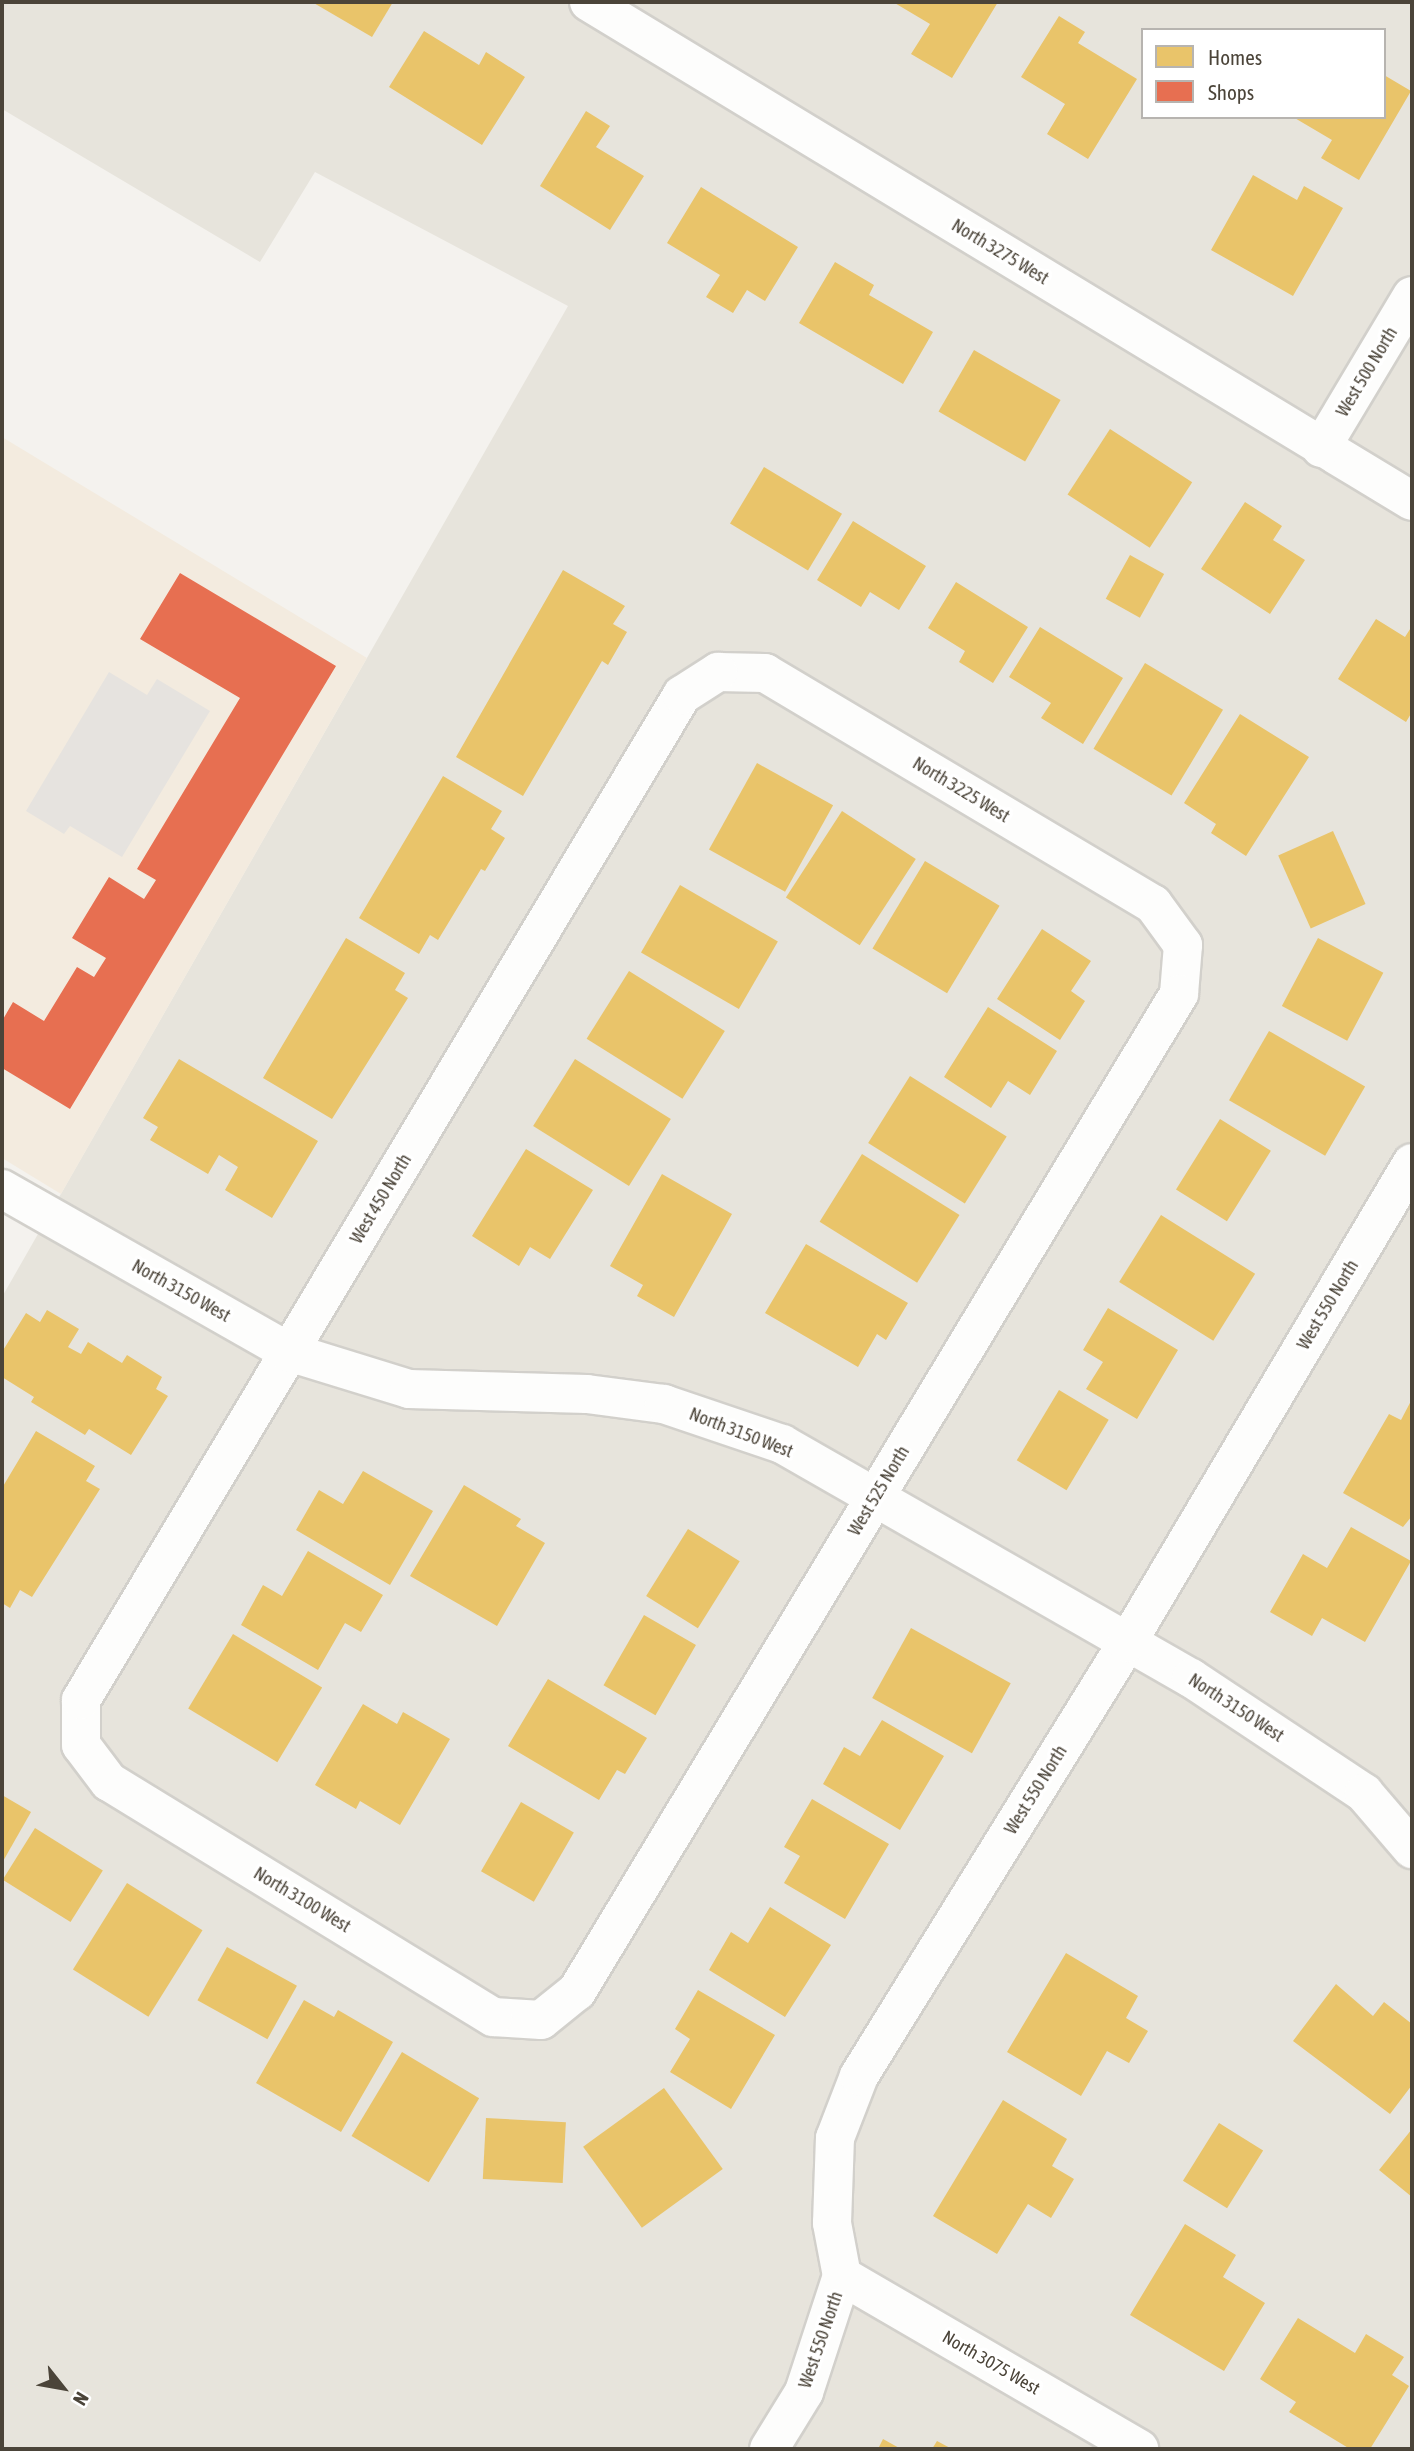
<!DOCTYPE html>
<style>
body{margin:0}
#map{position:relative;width:1414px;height:2451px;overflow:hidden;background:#f4f2ee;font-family:"Asap Condensed",sans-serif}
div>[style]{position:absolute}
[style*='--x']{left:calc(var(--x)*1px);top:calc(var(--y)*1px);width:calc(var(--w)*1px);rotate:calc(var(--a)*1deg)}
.residential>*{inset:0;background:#e7e4dc}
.commercial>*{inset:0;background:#f3ebdf}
.parking>*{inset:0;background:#e6e3df}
.homes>*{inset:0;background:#e9c46a;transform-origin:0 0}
.shops>*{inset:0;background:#e76f51}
.roads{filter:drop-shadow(2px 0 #d2d0cb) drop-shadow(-2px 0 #d2d0cb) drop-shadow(0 2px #d2d0cb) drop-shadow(0 -2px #d2d0cb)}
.minor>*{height:38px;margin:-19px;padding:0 19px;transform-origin:19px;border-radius:19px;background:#fdfdfc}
span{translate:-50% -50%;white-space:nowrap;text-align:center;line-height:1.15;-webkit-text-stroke:7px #fff;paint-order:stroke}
.street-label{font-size:18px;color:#4b4439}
.frame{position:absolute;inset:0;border:4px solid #4b4439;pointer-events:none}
.legend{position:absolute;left:1141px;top:28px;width:245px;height:91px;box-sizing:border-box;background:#fff;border:2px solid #b7b4b0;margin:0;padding:9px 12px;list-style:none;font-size:21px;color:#4b4439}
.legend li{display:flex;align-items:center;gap:14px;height:35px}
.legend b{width:35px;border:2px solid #b7b4b0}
.north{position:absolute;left:28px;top:2353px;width:70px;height:70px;-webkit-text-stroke:5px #fff;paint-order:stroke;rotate:121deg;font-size:19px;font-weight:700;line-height:28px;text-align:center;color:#4b4439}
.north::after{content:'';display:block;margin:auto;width:24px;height:32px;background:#4b4439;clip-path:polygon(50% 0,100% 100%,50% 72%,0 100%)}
</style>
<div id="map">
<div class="residential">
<div style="clip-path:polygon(evenodd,2px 2px,1412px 2px,1412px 2449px,2px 2449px,2px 1297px,568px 306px,315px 172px,260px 262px,2px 109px,2px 2px,1143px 30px,1384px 30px,1384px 117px,1143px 117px,1143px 30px)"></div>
</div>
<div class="commercial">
<div style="clip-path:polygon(2px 437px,367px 658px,61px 1194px,2px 1158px)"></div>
</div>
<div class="parking">
<div style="clip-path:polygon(109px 672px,147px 695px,157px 679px,210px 711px,122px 857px,70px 826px,64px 834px,26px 811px)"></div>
</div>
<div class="homes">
<div style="clip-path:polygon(312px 2px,393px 2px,372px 37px)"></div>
<div style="clip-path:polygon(893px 2px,998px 2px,952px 78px,911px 54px,930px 24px)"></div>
<div style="clip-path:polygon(1059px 16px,1085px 32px,1078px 43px,1137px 79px,1088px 159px,1047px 134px,1065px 104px,1021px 77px)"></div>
<div style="clip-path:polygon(424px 31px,479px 65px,486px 52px,525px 77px,482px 145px,389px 87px)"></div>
<div style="clip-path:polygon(1384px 75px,1411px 91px,1359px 180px,1321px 158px,1332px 140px,1293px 117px,1384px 117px)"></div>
<div style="clip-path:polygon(586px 111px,610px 126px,596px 147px,644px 176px,610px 230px,540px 186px)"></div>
<div style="clip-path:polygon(1253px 175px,1297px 200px,1304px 186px,1343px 208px,1293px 296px,1211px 250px)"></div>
<div style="clip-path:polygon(701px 187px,798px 247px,765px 301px,747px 290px,733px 313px,706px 297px,720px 275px,667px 243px)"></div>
<div style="clip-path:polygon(835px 262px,874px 285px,869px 295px,933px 332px,903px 384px,799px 323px)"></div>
<div style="left:974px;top:350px;width:100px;height:71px;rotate:30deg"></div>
<div style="left:1110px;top:429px;width:98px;height:78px;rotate:33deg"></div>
<div style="left:764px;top:467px;width:91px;height:66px;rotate:31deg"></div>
<div style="clip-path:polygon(1245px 502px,1282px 526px,1273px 540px,1305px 560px,1270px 614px,1201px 569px)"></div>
<div style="clip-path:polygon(853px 521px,926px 566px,899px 610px,870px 592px,861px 607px,817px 580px)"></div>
<div style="left:1130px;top:555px;width:39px;height:50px;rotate:29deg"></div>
<div style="clip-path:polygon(563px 570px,625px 606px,613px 624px,627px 632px,608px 665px,602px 661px,523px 796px,456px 757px)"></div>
<div style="clip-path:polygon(956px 582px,1028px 627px,993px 683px,959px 662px,965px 651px,928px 628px)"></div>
<div style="clip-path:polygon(1376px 619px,1405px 637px,1412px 626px,1412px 712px,1406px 722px,1338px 679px)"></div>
<div style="clip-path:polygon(1040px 627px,1123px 678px,1083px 744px,1041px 718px,1051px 703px,1009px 677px)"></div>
<div style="left:1145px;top:663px;width:91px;height:100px;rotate:31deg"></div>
<div style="clip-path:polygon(1240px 714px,1309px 757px,1246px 856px,1211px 833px,1216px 824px,1184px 803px)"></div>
<div style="left:757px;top:763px;width:87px;height:99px;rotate:29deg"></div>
<div style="clip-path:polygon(443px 776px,502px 811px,491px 829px,505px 838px,485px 871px,481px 869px,438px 940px,430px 935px,419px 954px,359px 918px)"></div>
<div style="left:842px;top:811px;width:88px;height:103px;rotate:33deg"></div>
<div style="left:1333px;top:831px;width:80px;height:60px;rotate:66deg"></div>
<div style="left:925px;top:861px;width:87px;height:102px;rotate:31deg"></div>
<div style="left:680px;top:885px;width:113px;height:78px;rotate:30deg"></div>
<div style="clip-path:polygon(1042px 929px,1091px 961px,1071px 991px,1085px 1001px,1060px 1040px,997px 999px)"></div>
<div style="clip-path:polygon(346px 938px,405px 973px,395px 990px,408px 998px,332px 1119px,263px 1078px)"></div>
<div style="left:1318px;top:938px;width:74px;height:77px;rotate:28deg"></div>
<div style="left:629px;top:971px;width:113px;height:80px;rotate:32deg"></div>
<div style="clip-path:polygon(988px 1007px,1057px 1051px,1030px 1095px,1008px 1081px,991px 1108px,944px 1077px)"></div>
<div style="left:1269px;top:1031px;width:111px;height:80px;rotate:30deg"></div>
<div style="clip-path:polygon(179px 1059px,318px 1141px,272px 1218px,225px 1190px,238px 1167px,219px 1155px,208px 1174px,150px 1140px,158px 1127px,143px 1118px)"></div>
<div style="left:575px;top:1059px;width:113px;height:79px;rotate:32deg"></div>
<div style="left:910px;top:1076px;width:114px;height:79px;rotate:32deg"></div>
<div style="left:1220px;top:1119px;width:60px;height:83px;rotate:32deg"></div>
<div style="clip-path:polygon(526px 1149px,593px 1190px,550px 1259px,530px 1247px,519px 1266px,472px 1236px)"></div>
<div style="left:862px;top:1154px;width:115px;height:80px;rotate:32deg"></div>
<div style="clip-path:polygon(662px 1174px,732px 1214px,674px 1317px,637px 1296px,643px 1285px,610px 1266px)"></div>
<div style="left:1161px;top:1215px;width:111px;height:79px;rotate:32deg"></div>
<div style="clip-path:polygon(806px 1244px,908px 1303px,886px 1340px,877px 1334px,858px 1367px,765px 1313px)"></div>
<div style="clip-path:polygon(1108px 1308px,1178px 1350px,1137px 1419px,1086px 1389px,1103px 1362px,1083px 1350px)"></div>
<div style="clip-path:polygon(47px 1310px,79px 1329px,68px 1347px,81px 1354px,88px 1342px,122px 1363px,127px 1355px,162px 1377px,156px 1389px,168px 1396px,131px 1455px,89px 1429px,85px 1435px,31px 1402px,34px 1397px,2px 1377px,2px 1352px,26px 1313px,40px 1322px)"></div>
<div style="left:1059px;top:1390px;width:58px;height:82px;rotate:31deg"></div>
<div style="clip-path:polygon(1412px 1399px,1412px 1516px,1403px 1527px,1343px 1493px,1389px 1414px,1401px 1420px)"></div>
<div style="clip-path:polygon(36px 1431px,95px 1466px,86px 1481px,100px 1489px,32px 1597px,20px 1590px,10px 1608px,2px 1603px,2px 1488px)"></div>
<div style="clip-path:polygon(363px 1471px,433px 1511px,390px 1585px,296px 1530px,319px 1490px,343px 1504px)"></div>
<div style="clip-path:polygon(464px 1485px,521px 1519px,516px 1526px,545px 1543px,497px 1626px,410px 1576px)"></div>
<div style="clip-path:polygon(1351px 1527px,1411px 1561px,1365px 1642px,1322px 1618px,1312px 1636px,1270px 1612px,1303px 1554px,1327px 1568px)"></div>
<div style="left:688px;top:1529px;width:61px;height:79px;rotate:32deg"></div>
<div style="clip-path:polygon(308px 1551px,383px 1595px,361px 1632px,345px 1623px,318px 1670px,241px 1625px,263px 1585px,282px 1596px)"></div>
<div style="left:644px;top:1615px;width:60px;height:81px;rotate:30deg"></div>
<div style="left:911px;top:1628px;width:114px;height:80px;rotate:29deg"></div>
<div style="left:233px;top:1634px;width:104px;height:87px;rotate:31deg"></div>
<div style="clip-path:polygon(548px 1679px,647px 1738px,625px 1774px,617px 1770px,599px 1800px,508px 1746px)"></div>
<div style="clip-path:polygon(363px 1704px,397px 1724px,403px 1712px,450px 1739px,400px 1825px,360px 1801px,356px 1809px,315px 1785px)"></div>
<div style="clip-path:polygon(882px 1720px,944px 1756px,900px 1830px,823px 1784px,844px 1747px,860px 1756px)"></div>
<div style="clip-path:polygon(2px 1795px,31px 1812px,2px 1863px)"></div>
<div style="clip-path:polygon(812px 1799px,889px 1844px,845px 1919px,784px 1883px,800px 1856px,784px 1847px)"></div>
<div style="left:521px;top:1802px;width:61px;height:80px;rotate:30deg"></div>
<div style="left:35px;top:1828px;width:80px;height:61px;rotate:32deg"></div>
<div style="left:127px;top:1883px;width:89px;height:102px;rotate:32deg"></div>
<div style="clip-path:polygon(770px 1907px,831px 1945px,785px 2017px,709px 1970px,731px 1932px,748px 1943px)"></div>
<div style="left:227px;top:1947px;width:80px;height:61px;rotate:29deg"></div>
<div style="clip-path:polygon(1066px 1953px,1138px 1996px,1126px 2018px,1148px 2031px,1129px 2063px,1107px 2051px,1081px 2096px,1007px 2052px)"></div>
<div style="clip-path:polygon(1336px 1984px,1373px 2016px,1384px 2002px,1412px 2024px,1412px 2085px,1390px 2114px,1293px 2041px)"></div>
<div style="clip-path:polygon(698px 1990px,775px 2035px,731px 2109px,670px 2072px,690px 2039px,675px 2029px)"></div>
<div style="clip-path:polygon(304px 2000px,334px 2017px,338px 2010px,393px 2042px,341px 2132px,256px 2083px)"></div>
<div style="left:402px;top:2052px;width:90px;height:98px;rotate:31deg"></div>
<div style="left:664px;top:2088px;width:100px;height:100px;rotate:54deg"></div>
<div style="clip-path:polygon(1003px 2100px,1067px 2139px,1052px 2166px,1074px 2179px,1051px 2218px,1028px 2204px,997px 2254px,933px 2216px)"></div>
<div style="left:486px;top:2118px;width:80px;height:61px;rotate:3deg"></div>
<div style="left:1219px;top:2123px;width:52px;height:68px;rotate:32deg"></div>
<div style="clip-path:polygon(1412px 2129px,1412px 2197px,1379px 2170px)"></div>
<div style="clip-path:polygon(1185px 2224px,1236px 2255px,1223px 2277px,1265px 2303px,1224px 2371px,1130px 2315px)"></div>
<div style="clip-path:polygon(1298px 2318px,1355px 2353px,1366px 2334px,1404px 2357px,1392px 2375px,1409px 2386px,1370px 2449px,1350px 2449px,1289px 2412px,1296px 2402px,1260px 2379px)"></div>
<div style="clip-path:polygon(883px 2439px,901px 2449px,878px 2449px)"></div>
<div style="clip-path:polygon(937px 2441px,952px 2449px,932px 2449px)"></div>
</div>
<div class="shops">
<div style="clip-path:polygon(180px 573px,336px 666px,70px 1109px,2px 1068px,2px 1021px,13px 1002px,44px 1021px,77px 967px,94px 977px,106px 958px,72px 938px,109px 877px,144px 899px,156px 880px,137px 869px,240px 698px,140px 639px)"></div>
</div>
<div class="roads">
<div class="minor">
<div style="--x:589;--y:2;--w:962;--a:31.23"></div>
<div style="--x:1321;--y:448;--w:177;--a:-59.1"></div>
<div style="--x:718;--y:672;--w:47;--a:1.2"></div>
<div style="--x:765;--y:673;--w:452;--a:30.8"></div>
<div style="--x:1153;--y:904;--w:51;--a:53.8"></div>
<div style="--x:1183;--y:945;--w:49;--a:94.7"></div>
<div style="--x:1179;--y:994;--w:1165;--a:121.12"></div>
<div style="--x:577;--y:1991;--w:46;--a:141.1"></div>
<div style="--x:541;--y:2020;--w:48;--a:-176.4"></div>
<div style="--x:493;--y:2017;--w:450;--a:-148.5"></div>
<div style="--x:109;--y:1782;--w:46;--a:-127.1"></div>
<div style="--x:81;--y:1745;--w:45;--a:-90"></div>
<div style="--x:81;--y:1700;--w:1171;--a:-59.12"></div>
<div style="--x:682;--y:695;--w:43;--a:-32.6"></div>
<div style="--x:2;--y:1189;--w:330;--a:29.6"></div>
<div style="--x:289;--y:1352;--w:126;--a:17.1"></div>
<div style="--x:409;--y:1389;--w:178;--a:1.6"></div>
<div style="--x:587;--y:1394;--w:78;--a:7.4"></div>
<div style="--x:664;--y:1404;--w:125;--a:18.7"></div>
<div style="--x:782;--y:1444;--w:471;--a:29.8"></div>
<div style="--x:1191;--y:1678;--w:208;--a:33.6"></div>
<div style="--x:1364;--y:1793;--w:74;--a:49.4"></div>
<div style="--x:842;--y:2276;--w:344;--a:30.2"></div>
<div style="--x:769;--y:2449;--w:67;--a:-58.4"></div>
<div style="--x:804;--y:2392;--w:122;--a:-71.9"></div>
<div style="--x:842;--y:2276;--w:54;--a:-100.7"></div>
<div style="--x:832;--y:2223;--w:85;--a:-88"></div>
<div style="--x:835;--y:2138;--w:66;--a:-68.8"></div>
<div style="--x:859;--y:2076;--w:509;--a:-58.25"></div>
<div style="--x:1127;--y:1643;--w:558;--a:-59.3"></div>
</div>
</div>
<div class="street-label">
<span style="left:1000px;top:252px;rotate:31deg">North 3275 West</span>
<span style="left:1367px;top:372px;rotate:-59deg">West 500 North</span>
<span style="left:961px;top:790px;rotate:31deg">North 3225 West</span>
<span style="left:381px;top:1199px;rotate:-59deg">West 450 North</span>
<span style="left:181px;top:1291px;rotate:29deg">North 3150 West</span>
<span style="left:1328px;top:1305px;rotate:-59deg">West 550 North</span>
<span style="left:741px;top:1433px;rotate:21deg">North 3150 West</span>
<span style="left:879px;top:1491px;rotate:-59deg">West 525 North</span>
<span style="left:1236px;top:1708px;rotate:33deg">North 3150 West</span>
<span style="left:1036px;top:1790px;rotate:-58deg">West 550 North</span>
<span style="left:302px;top:1900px;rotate:31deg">North 3100 West</span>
<span style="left:821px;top:2340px;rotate:-71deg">West 550 North</span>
<span style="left:991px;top:2363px;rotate:30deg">North 3075 West</span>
</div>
<div class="frame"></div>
<ul class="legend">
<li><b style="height:19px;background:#e9c46a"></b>Homes</li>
<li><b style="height:19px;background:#e76f51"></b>Shops</li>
</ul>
<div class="north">N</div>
</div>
